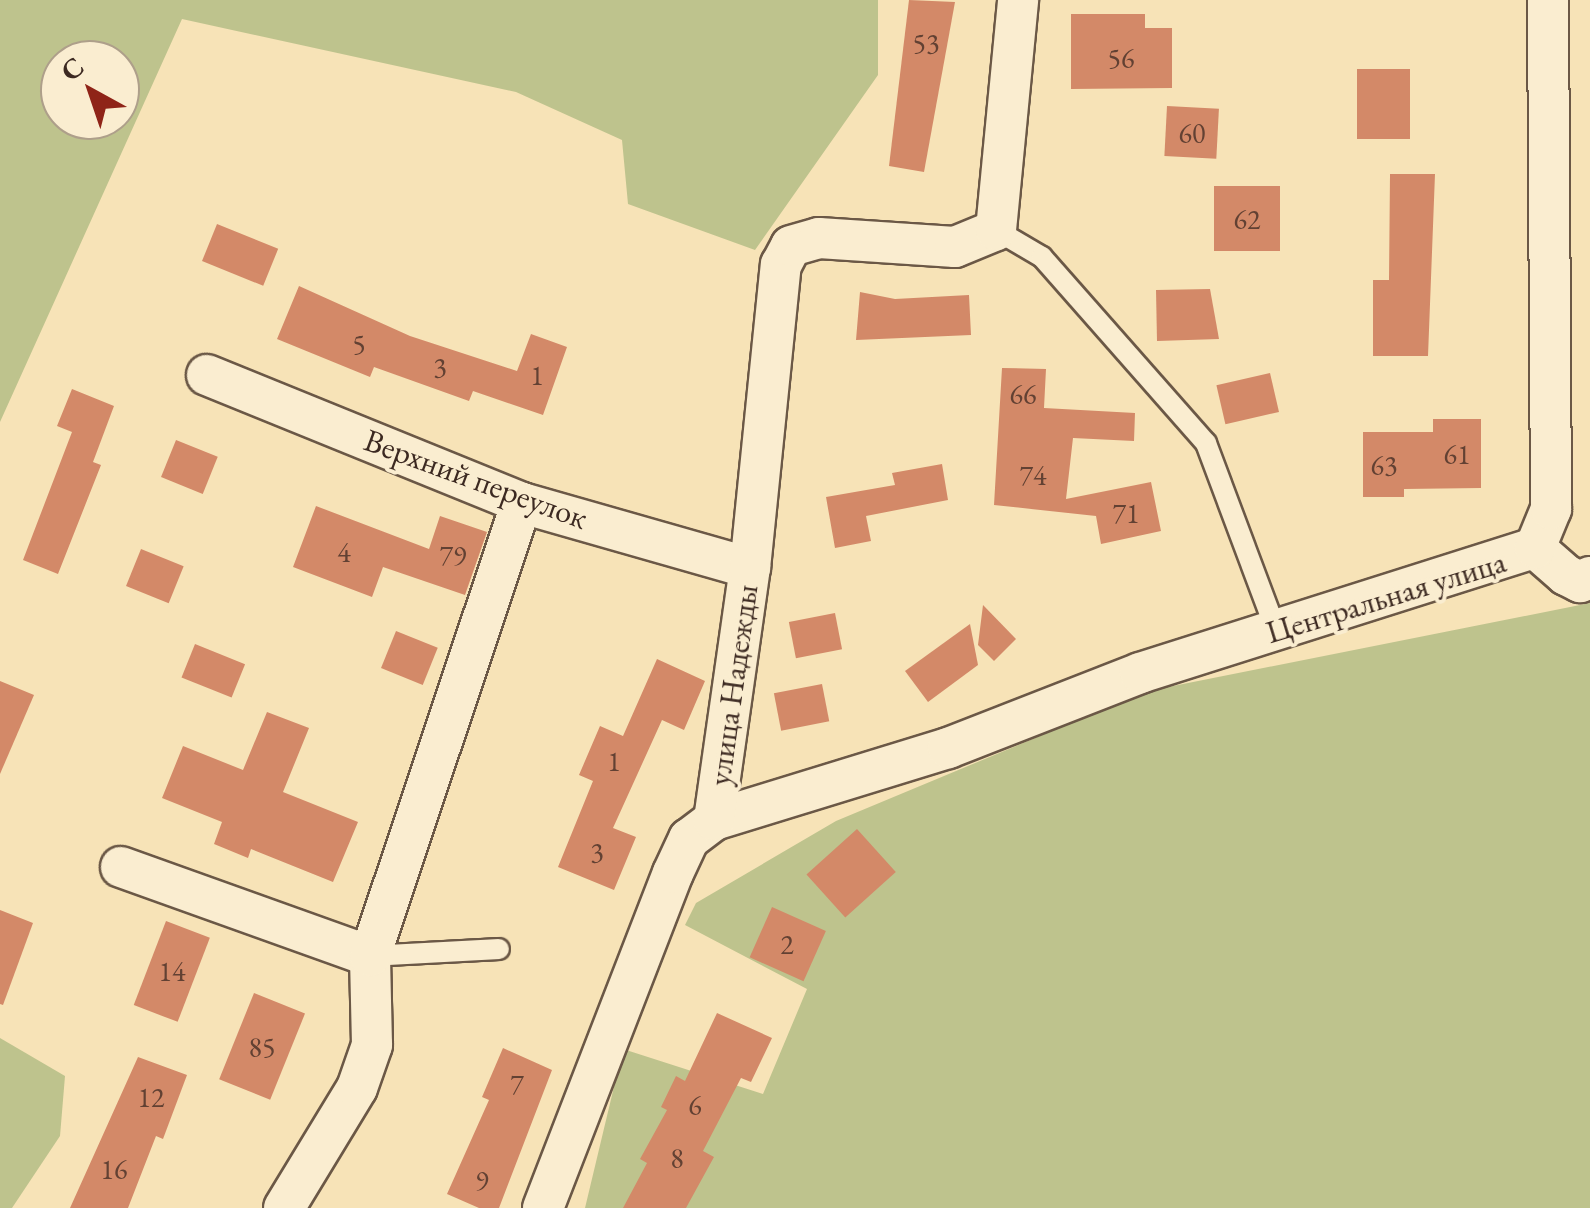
<!DOCTYPE html>
<meta charset="utf-8">
<style>
body{margin:0}
#map{position:relative;width:1590px;height:1208px;overflow:hidden;background:#f7e3b7;font-family:"EB Garamond",serif}
div>[style]{position:absolute}
[style*='--x']{left:calc(var(--x)*1px);top:calc(var(--y)*1px);width:calc(var(--w)*1px);rotate:calc(var(--a)*1deg)}
.green>*{inset:0;background:#bec38d}
.building>*{inset:0;background:#d38968;transform-origin:0 0}
.roads{filter:drop-shadow(2px 0 #6b5846) drop-shadow(-2px 0 #6b5846) drop-shadow(0 2px #6b5846) drop-shadow(0 -2px #6b5846)}
.service>*{height:20px;margin:-10px;padding:0 10px;transform-origin:10px;border-radius:10px;background:#faedd0}
.minor>*{height:40px;margin:-20px;padding:0 20px;transform-origin:20px;border-radius:20px;background:#faedd0}
span{translate:-50% -50%;white-space:nowrap;text-align:center;line-height:1.15;-webkit-text-stroke:8px #faedd0;paint-order:stroke}
.number-label{font-size:28px;color:#624133}
.number-label span{-webkit-text-stroke-width:0}
.street-label{font-size:32px;color:#3c2921}
.north{position:absolute;left:40px;top:40px;width:100px;height:100px;box-sizing:border-box;background:#faedd0;border:2px solid #ae9f8a;border-radius:50%;rotate:320deg;font-size:28px;font-weight:700;line-height:40px;text-align:center;color:#3c2921}
.north::after{content:'';display:block;margin:auto;width:35px;height:45px;background:#8f2418;clip-path:polygon(50% 0,100% 100%,50% 72%,0 100%)}
</style>
<div id="map">
<div class="green">
<div style="clip-path:polygon(evenodd,0 0,878px 0,878px 75px,755px 250px,628px 204px,622px 140px,516px 92px,182px 19px,0 422px,0 0,120px 60px,120px 120px,60px 120px,60px 60px,120px 60px)"></div>
<div style="clip-path:polygon(1590px 603px,1590px 1208px,585px 1208px,623px 1049px,763px 1094px,807px 989px,685px 925px,696px 903px,836px 821px,1148px 691px)"></div>
<div style="clip-path:polygon(0 1038px,65px 1076px,60px 1136px,12px 1208px,0 1208px)"></div>
</div>
<div class="building">
<div style="clip-path:polygon(909px 0,955px 2px,924px 172px,889px 166px)"></div>
<div style="clip-path:polygon(1071px 14px,1145px 14px,1145px 28px,1172px 28px,1172px 88px,1071px 89px)"></div>
<div style="left:1357px;top:69px;width:53px;height:70px"></div>
<div style="left:1167px;top:106px;width:52px;height:50px;rotate:3deg"></div>
<div style="clip-path:polygon(1390px 174px,1435px 174px,1428px 356px,1373px 356px,1373px 280px,1389px 280px)"></div>
<div style="left:1214px;top:186px;width:66px;height:65px"></div>
<div style="left:217px;top:224px;width:66px;height:40px;rotate:22deg"></div>
<div style="clip-path:polygon(299px 286px,410px 336px,517px 371px,531px 334px,567px 347px,543px 415px,473px 391px,469px 401px,374px 367px,370px 377px,277px 339px)"></div>
<div style="clip-path:polygon(1210px 289px,1219px 339px,1157px 341px,1156px 290px)"></div>
<div style="clip-path:polygon(860px 292px,895px 299px,969px 295px,971px 335px,856px 340px)"></div>
<div style="clip-path:polygon(1002px 368px,1046px 369px,1044px 408px,1135px 413px,1134px 441px,1073px 438px,1066px 499px,1151px 482px,1161px 531px,1101px 544px,1096px 516px,994px 505px)"></div>
<div style="left:1270px;top:373px;width:40px;height:55px;rotate:77deg"></div>
<div style="clip-path:polygon(72px 389px,114px 406px,93px 462px,101px 465px,58px 574px,23px 560px,72px 432px,57px 426px)"></div>
<div style="clip-path:polygon(1433px 419px,1481px 419px,1481px 488px,1404px 489px,1404px 497px,1363px 497px,1363px 432px,1433px 432px)"></div>
<div style="left:176px;top:440px;width:45px;height:40px;rotate:22deg"></div>
<div style="clip-path:polygon(942px 464px,948px 500px,866px 516px,871px 541px,835px 548px,826px 497px,895px 485px,892px 473px)"></div>
<div style="clip-path:polygon(316px 506px,429px 549px,440px 516px,487px 532px,465px 595px,383px 567px,372px 597px,293px 567px)"></div>
<div style="left:141px;top:549px;width:46px;height:40px;rotate:22deg"></div>
<div style="clip-path:polygon(983px 605px,1016px 639px,994px 661px,978px 645px)"></div>
<div style="left:835px;top:613px;width:37px;height:47px;rotate:79deg"></div>
<div style="clip-path:polygon(970px 624px,978px 665px,928px 702px,905px 671px)"></div>
<div style="left:396px;top:631px;width:45px;height:40px;rotate:22deg"></div>
<div style="left:195px;top:644px;width:54px;height:36px;rotate:22deg"></div>
<div style="clip-path:polygon(657px 659px,705px 681px,684px 730px,662px 720px,613px 828px,636px 837px,614px 890px,558px 867px,593px 781px,579px 775px,600px 726px,623px 736px)"></div>
<div style="clip-path:polygon(0 681px,34px 695px,0 774px)"></div>
<div style="left:822px;top:684px;width:38px;height:49px;rotate:79deg"></div>
<div style="clip-path:polygon(267px 712px,309px 728px,283px 792px,358px 822px,333px 882px,251px 849px,248px 858px,214px 844px,222px 822px,162px 798px,183px 746px,243px 770px)"></div>
<div style="left:857px;top:829px;width:58px;height:68px;rotate:48deg"></div>
<div style="left:772px;top:907px;width:59px;height:55px;rotate:24deg"></div>
<div style="clip-path:polygon(0 910px,33px 923px,3px 1005px,0 1004px)"></div>
<div style="left:166px;top:921px;width:47px;height:90px;rotate:21deg"></div>
<div style="left:254px;top:993px;width:55px;height:93px;rotate:22deg"></div>
<div style="clip-path:polygon(717px 1013px,772px 1038px,751px 1082px,741px 1078px,703px 1151px,714px 1157px,686px 1208px,623px 1208px,647px 1163px,640px 1159px,667px 1110px,661px 1107px,676px 1076px,685px 1081px)"></div>
<div style="clip-path:polygon(503px 1048px,552px 1070px,499px 1208px,479px 1208px,447px 1194px,489px 1100px,482px 1097px)"></div>
<div style="clip-path:polygon(138px 1057px,187px 1075px,163px 1139px,156px 1136px,128px 1208px,70px 1208px)"></div>
</div>
<div class="roads">
<div class="service">
<div style="--x:996;--y:230;--w:53;--a:30.4"></div>
<div style="--x:1042;--y:257;--w:248;--a:48.6"></div>
<div style="--x:1206;--y:443;--w:200;--a:69.5"></div>
<div style="--x:370;--y:956;--w:129;--a:-3.1"></div>
</div>
<div class="minor">
<div style="--x:207;--y:375;--w:340;--a:22.1"></div>
<div style="--x:522;--y:503;--w:237;--a:15.9"></div>
<div style="--x:1535;--y:548;--w:41;--a:41.1"></div>
<div style="--x:1566;--y:575;--w:16;--a:27"></div>
<div style="--x:1580;--y:582;--w:11;--a:-27"></div>
<div style="--x:714;--y:820;--w:245;--a:-17.1"></div>
<div style="--x:948;--y:748;--w:206;--a:-21.3"></div>
<div style="--x:1140;--y:673;--w:414;--a:-17.6"></div>
<div style="--x:1535;--y:548;--w:42;--a:-67.7"></div>
<div style="--x:1551;--y:509;--w:509;--a:-90.34"></div>
<div style="--x:121;--y:867;--w:264;--a:19.7"></div>
<div style="--x:284;--y:1208;--w:140;--a:-58.7"></div>
<div style="--x:357;--y:1088;--w:46;--a:-70.8"></div>
<div style="--x:372;--y:1045;--w:89;--a:-91.3"></div>
<div style="--x:370;--y:956;--w:478;--a:-71.5"></div>
<div style="--x:543;--y:1208;--w:359;--a:-68.8"></div>
<div style="--x:673;--y:873;--w:38;--a:-65"></div>
<div style="--x:689;--y:839;--w:31;--a:-37"></div>
<div style="--x:714;--y:820;--w:255;--a:-81.9"></div>
<div style="--x:750;--y:568;--w:305;--a:-84.2"></div>
<div style="--x:781;--y:265;--w:21;--a:-62"></div>
<div style="--x:791;--y:246;--w:29;--a:-16"></div>
<div style="--x:819;--y:238;--w:136;--a:3.8"></div>
<div style="--x:955;--y:247;--w:44;--a:-22.5"></div>
<div style="--x:996;--y:230;--w:231;--a:-84.5"></div>
</div>
</div>
<div class="number-label">
<span style="left:926px;top:43px">53</span>
<span style="left:1121px;top:58px">56</span>
<span style="left:1192px;top:133px">60</span>
<span style="left:1247px;top:219px">62</span>
<span style="left:359px;top:344px">5</span>
<span style="left:440px;top:367px">3</span>
<span style="left:537px;top:375px">1</span>
<span style="left:1023px;top:394px">66</span>
<span style="left:1457px;top:454px">61</span>
<span style="left:1384px;top:465px">63</span>
<span style="left:1033px;top:475px">74</span>
<span style="left:1126px;top:513px">71</span>
<span style="left:344px;top:552px">4</span>
<span style="left:453px;top:555px">79</span>
<span style="left:614px;top:761px">1</span>
<span style="left:597px;top:852px">3</span>
<span style="left:787px;top:944px">2</span>
<span style="left:172px;top:971px">14</span>
<span style="left:262px;top:1047px">85</span>
<span style="left:517px;top:1084px">7</span>
<span style="left:151px;top:1097px">12</span>
<span style="left:695px;top:1105px">6</span>
<span style="left:677px;top:1158px">8</span>
<span style="left:114px;top:1169px">16</span>
<span style="left:482px;top:1180px">9</span>
</div>
<div class="street-label">
<span style="left:476px;top:479px;rotate:20deg">Верхний переулок</span>
<span style="left:1386px;top:597px;rotate:-17deg">Центральная улица</span>
<span style="left:733px;top:685px;rotate:-82deg">улица Надежды</span>
</div>
<div class="north">С</div>
</div>
